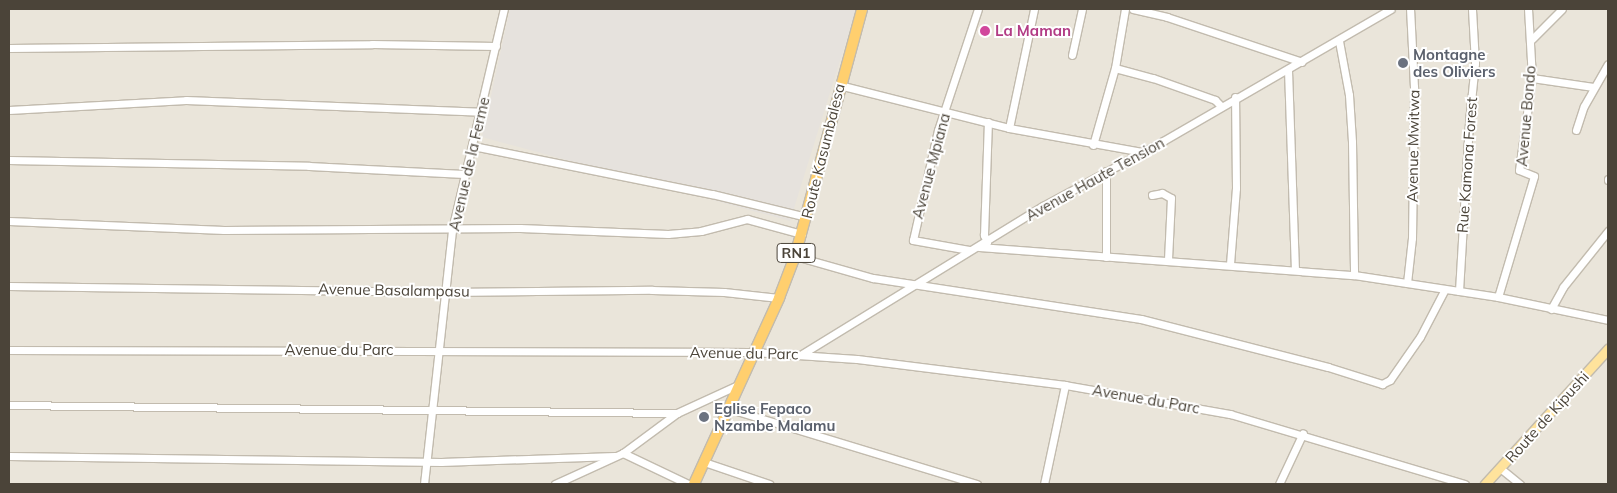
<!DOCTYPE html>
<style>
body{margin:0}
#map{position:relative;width:1617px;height:493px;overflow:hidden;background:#f6f3ec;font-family:Mulish,sans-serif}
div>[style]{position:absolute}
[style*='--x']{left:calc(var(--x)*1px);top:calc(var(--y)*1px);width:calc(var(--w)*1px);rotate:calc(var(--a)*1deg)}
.residential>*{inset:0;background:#eae5da;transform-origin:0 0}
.industrial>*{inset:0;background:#e6e2dd}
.roads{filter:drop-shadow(1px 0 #c2bbae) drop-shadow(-1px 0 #c2bbae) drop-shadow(0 1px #c2bbae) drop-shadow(0 -1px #c2bbae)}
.minor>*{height:7px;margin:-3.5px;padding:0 3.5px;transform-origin:3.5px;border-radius:3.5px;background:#fff}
.major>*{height:9px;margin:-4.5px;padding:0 4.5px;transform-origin:4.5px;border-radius:4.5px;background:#ffe39c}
.highway>*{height:10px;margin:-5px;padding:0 5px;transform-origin:5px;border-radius:5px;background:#ffcf6e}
.dots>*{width:14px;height:14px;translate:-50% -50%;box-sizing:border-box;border:2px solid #fff;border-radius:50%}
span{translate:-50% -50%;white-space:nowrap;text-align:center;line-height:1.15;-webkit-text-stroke:4px #fff;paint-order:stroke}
.shield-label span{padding:1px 4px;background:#fff;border:1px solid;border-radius:4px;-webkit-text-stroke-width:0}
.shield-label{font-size:14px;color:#4b4439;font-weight:700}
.hotel-label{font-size:15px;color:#b23c85;font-weight:700}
.left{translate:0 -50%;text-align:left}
.worship-label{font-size:15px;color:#5b616d;font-weight:700}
.street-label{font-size:15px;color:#4b4439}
.frame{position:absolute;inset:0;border:10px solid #4b4439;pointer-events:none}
</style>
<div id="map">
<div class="residential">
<div style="left:9px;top:9px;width:1599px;height:475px"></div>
</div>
<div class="industrial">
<div style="clip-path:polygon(510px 9px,856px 9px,790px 221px,482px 137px)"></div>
</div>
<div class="roads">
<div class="minor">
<div style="--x:1133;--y:9;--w:35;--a:13"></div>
<div style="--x:1167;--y:17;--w:142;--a:18.4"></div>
<div style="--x:1532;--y:39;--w:42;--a:-45"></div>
<div style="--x:1339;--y:41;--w:55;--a:79.5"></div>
<div style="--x:1349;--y:95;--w:47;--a:86.3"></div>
<div style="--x:1352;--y:142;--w:133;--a:89.1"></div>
<div style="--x:9;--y:48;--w:363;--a:-0.6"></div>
<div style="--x:372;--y:44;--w:124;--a:0.9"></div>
<div style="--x:1072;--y:55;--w:47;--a:-77.7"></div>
<div style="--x:1115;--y:68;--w:39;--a:15"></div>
<div style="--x:1153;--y:78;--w:66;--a:19.5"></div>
<div style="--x:1215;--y:100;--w:7;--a:45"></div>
<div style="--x:1288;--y:70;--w:198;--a:88"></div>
<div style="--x:1532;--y:78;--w:62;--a:8.4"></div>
<div style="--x:839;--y:85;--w:175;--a:14.2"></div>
<div style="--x:1009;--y:128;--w:135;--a:10.2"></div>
<div style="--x:9;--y:110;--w:177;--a:-3.2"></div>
<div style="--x:186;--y:100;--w:295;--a:2.3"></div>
<div style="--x:1009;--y:128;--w:122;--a:-78.1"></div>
<div style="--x:1576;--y:130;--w:25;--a:-72"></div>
<div style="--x:1584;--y:106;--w:48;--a:-60.3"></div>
<div style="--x:1093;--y:145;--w:80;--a:-74.1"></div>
<div style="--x:1115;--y:68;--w:60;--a:-80.4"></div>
<div style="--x:473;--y:146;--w:244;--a:11.4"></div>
<div style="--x:712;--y:194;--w:97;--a:13.7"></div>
<div style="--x:9;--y:160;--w:300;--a:1.1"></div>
<div style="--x:309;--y:166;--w:155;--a:3"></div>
<div style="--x:1106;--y:171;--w:86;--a:90"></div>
<div style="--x:1608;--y:179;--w:1;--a:90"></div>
<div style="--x:1152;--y:195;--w:10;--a:-11"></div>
<div style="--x:1162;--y:193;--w:10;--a:29"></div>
<div style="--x:1171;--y:198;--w:62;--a:92.8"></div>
<div style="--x:9;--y:221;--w:215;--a:2.4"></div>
<div style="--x:224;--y:230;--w:296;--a:-0.4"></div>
<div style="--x:520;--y:228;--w:148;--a:2.3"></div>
<div style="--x:668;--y:234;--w:33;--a:-5"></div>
<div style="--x:701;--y:231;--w:48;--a:-14.6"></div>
<div style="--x:747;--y:219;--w:57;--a:15.3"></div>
<div style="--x:987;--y:242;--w:8;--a:-113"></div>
<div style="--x:984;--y:235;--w:113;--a:-88"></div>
<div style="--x:979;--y:247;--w:376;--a:4.3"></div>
<div style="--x:1354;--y:275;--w:146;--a:8.7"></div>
<div style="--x:1498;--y:297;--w:112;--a:11.8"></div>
<div style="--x:969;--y:250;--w:57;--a:-169.9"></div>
<div style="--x:913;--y:240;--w:113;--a:-77.2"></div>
<div style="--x:938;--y:130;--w:127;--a:-71.7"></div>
<div style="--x:795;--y:256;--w:81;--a:15.8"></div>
<div style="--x:873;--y:278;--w:271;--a:8.7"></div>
<div style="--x:1141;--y:319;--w:193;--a:14.4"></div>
<div style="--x:1328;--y:367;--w:57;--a:17.5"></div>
<div style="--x:1382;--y:384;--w:9;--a:-27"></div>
<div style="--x:1390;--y:380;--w:52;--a:-55.1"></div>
<div style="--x:1420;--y:337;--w:54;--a:-62.5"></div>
<div style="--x:1230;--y:264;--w:76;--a:-85.5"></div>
<div style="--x:1236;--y:188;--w:91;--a:-90.6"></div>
<div style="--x:1407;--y:283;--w:45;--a:-83.7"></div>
<div style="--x:1412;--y:238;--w:151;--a:-89.2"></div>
<div style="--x:1414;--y:87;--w:78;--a:-92.9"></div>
<div style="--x:9;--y:286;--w:438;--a:0.8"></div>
<div style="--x:447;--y:292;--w:205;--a:-0.6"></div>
<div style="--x:652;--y:290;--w:72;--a:1.6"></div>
<div style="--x:724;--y:292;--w:55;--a:6.2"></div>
<div style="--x:1459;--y:291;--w:170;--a:-86.6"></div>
<div style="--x:1469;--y:121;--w:58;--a:-84.1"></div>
<div style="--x:1475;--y:63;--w:54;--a:-93.2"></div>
<div style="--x:1498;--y:297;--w:126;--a:-73.4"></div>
<div style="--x:1534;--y:176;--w:16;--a:-158"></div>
<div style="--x:1519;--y:170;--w:93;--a:-82"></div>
<div style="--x:1532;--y:78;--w:69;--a:-93.3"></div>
<div style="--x:1551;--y:309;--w:25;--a:-61"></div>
<div style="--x:1563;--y:287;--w:72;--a:-51.2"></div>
<div style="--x:9;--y:350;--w:744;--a:0.15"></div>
<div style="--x:753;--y:352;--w:104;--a:3.9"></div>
<div style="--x:857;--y:359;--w:210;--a:7.1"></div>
<div style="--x:1065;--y:385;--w:168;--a:10"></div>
<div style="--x:1230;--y:414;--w:245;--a:16.6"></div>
<div style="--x:802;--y:354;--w:283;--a:-31.6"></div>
<div style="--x:1043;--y:206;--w:136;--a:-28.4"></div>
<div style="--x:1163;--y:141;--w:263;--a:-30.1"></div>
<div style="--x:9;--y:405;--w:668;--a:0.69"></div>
<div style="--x:730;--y:409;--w:258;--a:16.9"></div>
<div style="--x:623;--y:453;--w:72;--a:25.5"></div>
<div style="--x:9;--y:456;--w:432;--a:0.8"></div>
<div style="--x:441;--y:462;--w:174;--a:-2"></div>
<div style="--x:704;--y:462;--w:69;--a:18.7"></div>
<div style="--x:1500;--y:468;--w:26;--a:39"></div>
<div style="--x:424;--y:484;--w:256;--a:-83.7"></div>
<div style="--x:452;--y:230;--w:227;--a:-76.8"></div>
<div style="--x:555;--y:484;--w:75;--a:-24.5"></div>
<div style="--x:623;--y:453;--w:67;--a:-36.5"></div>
<div style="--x:677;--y:413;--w:69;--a:-24.7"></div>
<div style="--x:1044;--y:484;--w:101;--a:-78"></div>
<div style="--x:1279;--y:484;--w:56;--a:-64.8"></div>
</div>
<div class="major">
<div style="--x:1485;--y:484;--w:183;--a:-47.7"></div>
</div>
<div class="highway">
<div style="--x:694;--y:484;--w:205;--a:-65.4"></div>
<div style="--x:779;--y:298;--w:45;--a:-69.1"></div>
<div style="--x:795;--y:256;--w:256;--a:-74.8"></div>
</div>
</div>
<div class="dots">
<div style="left:985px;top:31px;background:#d1479c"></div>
<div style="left:1403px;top:63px;background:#6b7280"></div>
<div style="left:704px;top:417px;background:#6b7280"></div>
</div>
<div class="shield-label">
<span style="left:796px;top:253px">RN1</span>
</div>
<div class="hotel-label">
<span class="left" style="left:995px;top:31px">La Maman</span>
</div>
<div class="worship-label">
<span class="left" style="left:1413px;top:63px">Montagne<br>des Oliviers</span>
<span class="left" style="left:714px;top:417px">Eglise Fepaco<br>Nzambe Malamu</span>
</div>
<div class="street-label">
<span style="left:1526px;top:116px;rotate:-85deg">Avenue Bondo</span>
<span style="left:1413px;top:146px;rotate:-89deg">Avenue Mwitwa</span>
<span style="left:823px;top:151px;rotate:-76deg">Route Kasumbalesa</span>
<span style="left:469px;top:164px;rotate:-77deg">Avenue de la Ferme</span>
<span style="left:1467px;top:165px;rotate:-86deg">Rue Kamona Forest</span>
<span style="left:931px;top:166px;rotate:-75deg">Avenue Mpiana</span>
<span style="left:1095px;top:179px;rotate:-29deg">Avenue Haute Tension</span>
<span style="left:394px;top:290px;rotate:1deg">Avenue Basalampasu</span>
<span style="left:339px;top:350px">Avenue du Parc</span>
<span style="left:744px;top:353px;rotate:1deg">Avenue du Parc</span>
<span style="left:1146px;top:399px;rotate:10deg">Avenue du Parc</span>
<span style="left:1547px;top:417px;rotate:-48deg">Route de Kipushi</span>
</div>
<div class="frame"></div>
</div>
